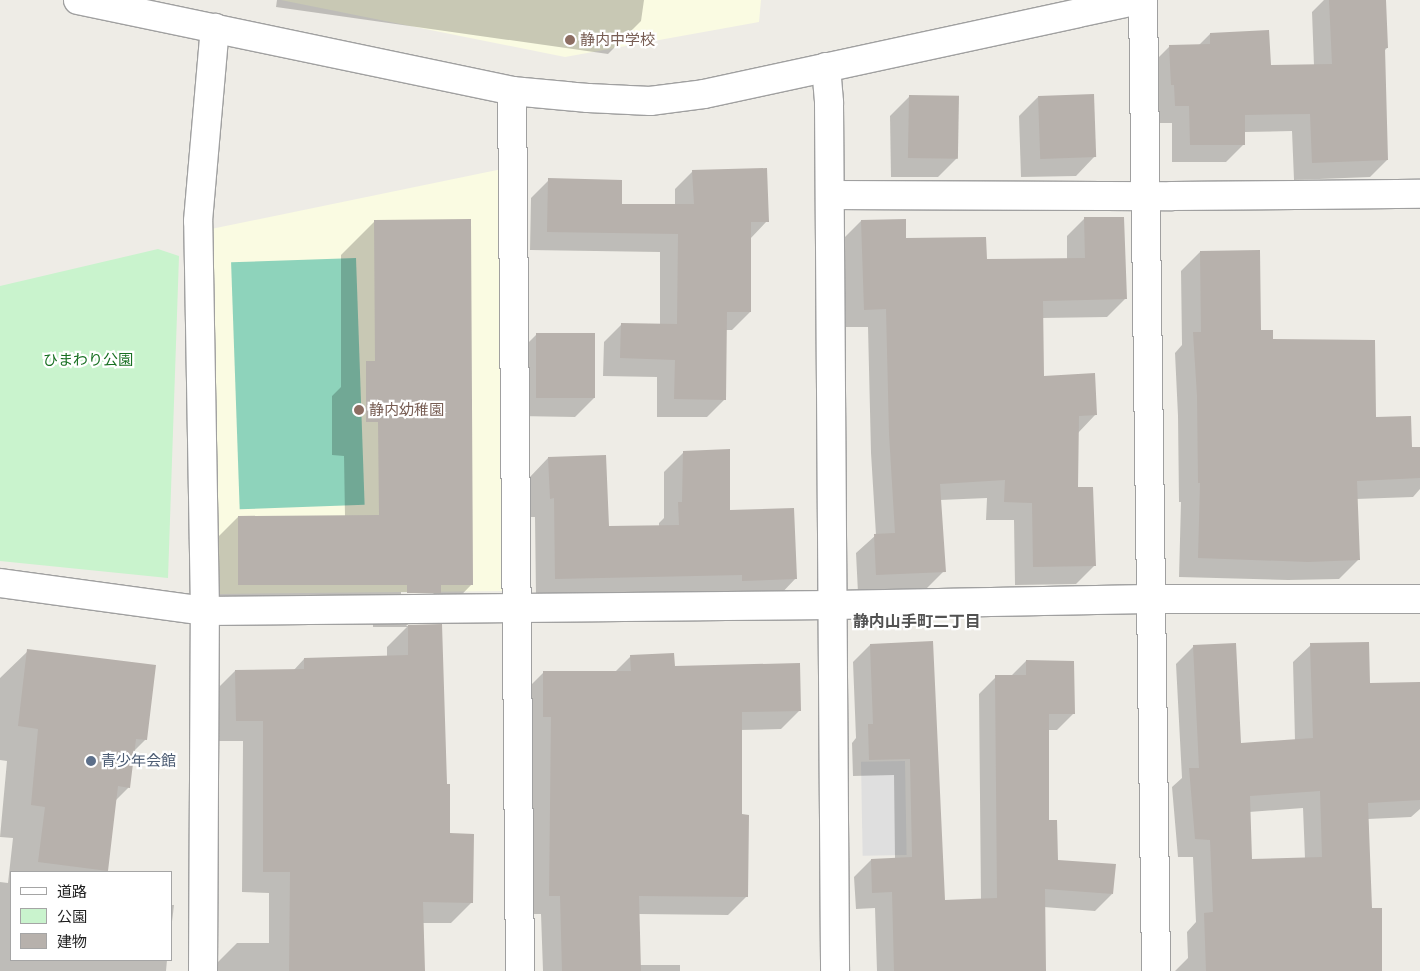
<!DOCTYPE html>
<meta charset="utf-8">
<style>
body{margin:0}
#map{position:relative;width:1420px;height:971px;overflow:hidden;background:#eeece6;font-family:Montserrat,"Noto Sans JP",sans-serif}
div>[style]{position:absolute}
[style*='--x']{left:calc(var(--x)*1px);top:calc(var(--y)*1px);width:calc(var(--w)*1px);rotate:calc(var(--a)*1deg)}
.education>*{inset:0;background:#fafbe2}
.park>*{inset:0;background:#c9f3cd}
.pitch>*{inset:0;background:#8ed3bb;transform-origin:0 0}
.parking>*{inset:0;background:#dfdfdf;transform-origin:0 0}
.shadow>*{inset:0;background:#0003}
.building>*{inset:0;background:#b7b1ac;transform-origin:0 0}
.roads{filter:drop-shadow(1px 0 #a0a0a0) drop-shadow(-1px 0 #a0a0a0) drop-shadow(0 1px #a0a0a0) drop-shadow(0 -1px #a0a0a0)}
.minor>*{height:28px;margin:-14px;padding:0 14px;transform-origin:14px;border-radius:14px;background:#fff}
.tertiary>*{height:28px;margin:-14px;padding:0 14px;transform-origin:14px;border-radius:14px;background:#fff}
.dots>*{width:14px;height:14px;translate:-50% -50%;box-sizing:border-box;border:2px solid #fff;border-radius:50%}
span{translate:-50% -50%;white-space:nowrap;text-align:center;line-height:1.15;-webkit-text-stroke:4.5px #fff;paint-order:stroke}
.education-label{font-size:15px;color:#785e54}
.left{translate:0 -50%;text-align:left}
.park-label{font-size:15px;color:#197023}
.service-label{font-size:15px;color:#4e5e75}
.neighbourhood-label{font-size:16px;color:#525252;font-weight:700}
.legend{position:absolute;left:10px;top:871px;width:162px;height:90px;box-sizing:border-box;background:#fff;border:1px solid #a5a5a5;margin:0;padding:6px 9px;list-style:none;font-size:15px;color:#1f1f1f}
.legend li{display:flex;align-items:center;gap:10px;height:25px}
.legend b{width:25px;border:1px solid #a5a5a5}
</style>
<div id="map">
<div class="education">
<div style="clip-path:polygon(281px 0,761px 0,759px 22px,565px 57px)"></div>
<div style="clip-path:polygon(502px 169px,504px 591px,218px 594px,211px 229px)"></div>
</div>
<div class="park">
<div style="clip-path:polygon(158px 249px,179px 256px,168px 578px,0 561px,0 286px)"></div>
</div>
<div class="pitch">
<div style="left:356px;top:258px;width:247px;height:125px;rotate:88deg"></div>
</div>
<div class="parking">
<div style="left:905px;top:761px;width:94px;height:44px;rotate:89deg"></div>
</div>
<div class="shadow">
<div style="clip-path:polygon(277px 0,644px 0,641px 21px,608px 54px,276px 7px)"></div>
<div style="clip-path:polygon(1324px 0,1385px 0,1387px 48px,1384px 51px,1387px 160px,1370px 177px,1294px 180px,1292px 131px,1244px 132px,1244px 144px,1226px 162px,1172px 162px,1172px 123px,1158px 123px,1152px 64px,1169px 47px,1199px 45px,1210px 34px,1270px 66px,1314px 66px,1312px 12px)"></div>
<div style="clip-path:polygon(910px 96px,957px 158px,938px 177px,891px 177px,890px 116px)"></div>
<div style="clip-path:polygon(1038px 97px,1095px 156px,1076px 176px,1021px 177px,1019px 116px)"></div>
<div style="clip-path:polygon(693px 171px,767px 221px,750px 239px,750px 312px,732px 330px,726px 330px,725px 399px,707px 417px,657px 417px,657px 377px,603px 376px,604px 342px,622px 324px,660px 325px,660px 252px,530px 250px,531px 198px,549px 180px,621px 206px,675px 205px,675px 189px)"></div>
<div style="clip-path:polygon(1085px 218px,1125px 299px,1107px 317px,1042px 318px,1043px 378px,1095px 415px,1078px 433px,1077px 488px,1094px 566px,1076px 584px,1015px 585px,1014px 520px,986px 520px,987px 498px,940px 500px,944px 571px,926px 589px,858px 593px,856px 553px,876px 535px,871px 453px,868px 327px,846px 327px,843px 239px,861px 221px,905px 240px,985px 261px,1067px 259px,1067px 236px)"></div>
<div style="clip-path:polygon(evenodd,375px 221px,472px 584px,438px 619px,414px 619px,406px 626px,441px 626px,448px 835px,472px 902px,451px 923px,423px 923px,424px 971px,216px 971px,216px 964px,237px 943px,269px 943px,269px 893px,242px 892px,243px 741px,215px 741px,214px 692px,235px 671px,293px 671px,304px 659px,387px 657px,387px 647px,407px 627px,373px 627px,373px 619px,204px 619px,204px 551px,238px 517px,345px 517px,344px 456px,332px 455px,332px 396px,341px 387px,341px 255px,375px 221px,401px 592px,435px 592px,433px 594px,401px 595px,401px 592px)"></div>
<div style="clip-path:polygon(1200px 252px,1260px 331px,1375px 418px,1411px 449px,1420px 448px,1420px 489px,1413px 497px,1356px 499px,1358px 560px,1339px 579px,1288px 580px,1179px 577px,1181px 502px,1179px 502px,1178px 416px,1175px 353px,1182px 345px,1181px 271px)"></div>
<div style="clip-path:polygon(537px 334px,594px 398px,575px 417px,518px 416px,518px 353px)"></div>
<div style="clip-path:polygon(683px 453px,729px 511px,796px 578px,777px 598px,536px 597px,535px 517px,531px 517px,529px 478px,548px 458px,608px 527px,659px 527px,659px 523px,664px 518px,664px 472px)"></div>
<div style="clip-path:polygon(932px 642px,944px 901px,981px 900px,979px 694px,996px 677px,1011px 676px,1026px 661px,1073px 714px,1057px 730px,1048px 730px,1048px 821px,1057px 861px,1112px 894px,1095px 911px,1044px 907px,1044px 971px,877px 971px,875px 908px,856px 909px,854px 877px,871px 860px,895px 859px,894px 775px,853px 776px,852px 743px,856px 738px,853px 662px,870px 645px)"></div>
<div style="clip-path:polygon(evenodd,1311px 645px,1369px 685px,1420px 683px,1420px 809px,1411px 817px,1368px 819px,1371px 909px,1381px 971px,1175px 971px,1188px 958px,1187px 932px,1196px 922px,1193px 857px,1178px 857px,1172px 787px,1182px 778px,1176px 664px,1194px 646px,1240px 745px,1295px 741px,1293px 662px,1311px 645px,1303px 808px,1305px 859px,1251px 860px,1249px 812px,1303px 808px)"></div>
<div style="clip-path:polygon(28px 651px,146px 739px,134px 751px,129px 787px,115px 801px,107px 872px,11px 872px,11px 960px,167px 960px,166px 971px,0 971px,0 882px,8px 883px,13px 838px,0 837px,7px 761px,0 760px,0 678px)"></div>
<div style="clip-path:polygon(631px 656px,674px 667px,799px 711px,781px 729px,740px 730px,741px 816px,747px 896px,728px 915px,638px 914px,639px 965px,680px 965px,680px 971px,543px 971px,541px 914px,531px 914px,533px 735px,525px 735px,525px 691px,544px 672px,615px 672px)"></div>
<div style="clip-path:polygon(171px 905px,174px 905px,171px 930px)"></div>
</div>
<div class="building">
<div style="clip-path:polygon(1329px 0,1386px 0,1388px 48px,1385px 48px,1388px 160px,1312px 163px,1310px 114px,1245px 115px,1245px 145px,1190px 145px,1189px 106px,1175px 106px,1174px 85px,1171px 85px,1169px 45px,1210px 44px,1210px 33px,1269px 30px,1271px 65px,1332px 64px)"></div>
<div style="left:1094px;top:94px;width:63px;height:56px;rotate:88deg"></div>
<div style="left:909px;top:95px;width:50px;height:63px;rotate:1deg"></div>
<div style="clip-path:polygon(767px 168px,769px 222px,751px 222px,751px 312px,727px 312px,726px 400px,674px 399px,675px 360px,620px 358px,621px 323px,677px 324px,678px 234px,547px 232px,548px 178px,622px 180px,622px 204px,694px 204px,692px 170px)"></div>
<div style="clip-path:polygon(1084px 217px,1124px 217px,1127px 299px,1043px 301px,1044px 376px,1095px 373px,1097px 415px,1079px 416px,1078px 487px,1093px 487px,1096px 566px,1033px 567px,1032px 503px,1004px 502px,1005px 480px,940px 484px,946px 572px,876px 575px,874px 534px,895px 533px,889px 434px,886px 309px,864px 310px,861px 220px,906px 219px,906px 238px,986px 237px,987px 259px,1085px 258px)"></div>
<div style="clip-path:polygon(471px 219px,473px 585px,441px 585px,441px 593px,407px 593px,407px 585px,238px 585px,238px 516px,379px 515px,378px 422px,366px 422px,366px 361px,375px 361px,374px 220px)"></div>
<div style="clip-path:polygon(1260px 250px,1261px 330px,1273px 330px,1273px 339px,1375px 340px,1376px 417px,1411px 416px,1412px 447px,1420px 447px,1420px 478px,1357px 481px,1360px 560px,1308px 562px,1198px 558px,1200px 483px,1198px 483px,1197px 396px,1193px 332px,1201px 332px,1200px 251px)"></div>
<div style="left:536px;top:333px;width:59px;height:65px"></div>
<div style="clip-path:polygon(730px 449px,730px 510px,794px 508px,797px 579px,742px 581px,742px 575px,555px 579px,554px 498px,550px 499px,548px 457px,606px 455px,609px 526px,679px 525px,678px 502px,682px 502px,683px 451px)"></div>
<div style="clip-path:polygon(442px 624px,447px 784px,450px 784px,450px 833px,474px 834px,473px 903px,423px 902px,425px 971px,289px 971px,290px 872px,263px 872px,263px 721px,236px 721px,235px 670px,304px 669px,304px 658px,408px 655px,408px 625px)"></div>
<div style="clip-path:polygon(933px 641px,945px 900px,997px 898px,995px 675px,1026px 675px,1026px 660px,1074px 661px,1075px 714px,1049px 714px,1049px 820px,1057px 820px,1058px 860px,1116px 864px,1113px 894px,1045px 889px,1046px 971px,894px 971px,892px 892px,872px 893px,871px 859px,912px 857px,910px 759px,869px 760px,868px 724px,873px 724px,870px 644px)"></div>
<div style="clip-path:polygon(evenodd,1369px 642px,1370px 683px,1420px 682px,1420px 800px,1368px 803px,1372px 908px,1382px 908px,1382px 971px,1206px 971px,1204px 913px,1213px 912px,1210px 840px,1195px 839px,1189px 768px,1199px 768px,1193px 645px,1236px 643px,1241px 743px,1313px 738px,1310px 643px,1369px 642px,1320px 791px,1322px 857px,1252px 859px,1250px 796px,1320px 791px)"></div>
<div style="clip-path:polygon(27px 649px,156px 665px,147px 740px,136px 739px,130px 788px,118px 786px,108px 871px,38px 862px,45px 807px,31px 805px,38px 729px,18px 726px)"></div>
<div style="clip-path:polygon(674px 653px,675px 666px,800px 663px,801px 711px,742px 712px,742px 814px,749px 815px,748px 897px,639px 896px,641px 971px,562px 971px,560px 896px,549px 896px,551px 717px,543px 717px,543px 671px,631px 671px,630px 655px)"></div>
</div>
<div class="roads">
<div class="minor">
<div style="--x:1143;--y:0;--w:971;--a:89.23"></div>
<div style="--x:826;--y:67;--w:36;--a:85"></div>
<div style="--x:829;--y:103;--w:868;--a:89.6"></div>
<div style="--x:512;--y:91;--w:880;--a:89.48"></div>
<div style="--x:830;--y:195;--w:342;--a:0.2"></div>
<div style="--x:1172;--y:196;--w:248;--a:-0.5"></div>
<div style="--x:0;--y:583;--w:207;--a:7.8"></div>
<div style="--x:205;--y:611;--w:628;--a:-0.55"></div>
<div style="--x:833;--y:605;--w:316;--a:-1.1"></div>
<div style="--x:1149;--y:599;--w:271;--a:0"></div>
<div style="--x:203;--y:971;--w:360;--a:-89.7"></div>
<div style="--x:205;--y:611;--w:390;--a:-91"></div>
<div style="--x:198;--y:221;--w:194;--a:-85"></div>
</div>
<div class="tertiary">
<div style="--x:78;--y:0;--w:443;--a:11.8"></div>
<div style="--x:512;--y:91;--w:76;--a:5.3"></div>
<div style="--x:588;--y:98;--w:62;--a:2.8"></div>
<div style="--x:650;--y:101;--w:54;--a:-7.4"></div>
<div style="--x:704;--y:94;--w:445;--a:-12.2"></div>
</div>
</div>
<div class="dots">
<div style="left:570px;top:40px;background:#8d6e63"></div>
<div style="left:359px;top:410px;background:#8d6e63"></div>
<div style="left:91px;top:761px;background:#5c6f8a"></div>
</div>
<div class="education-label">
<span class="left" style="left:580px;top:40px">静内中学校</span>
<span class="left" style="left:369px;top:410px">静内幼稚園</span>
</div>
<div class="park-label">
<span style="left:88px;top:360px">ひまわり公園</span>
</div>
<div class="service-label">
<span class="left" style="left:101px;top:761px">青少年会館</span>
</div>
<div class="neighbourhood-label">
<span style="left:917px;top:622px">静内山手町二丁目</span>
</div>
<ul class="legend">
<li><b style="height:6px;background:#fff"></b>道路</li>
<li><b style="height:14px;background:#c9f3cd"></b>公園</li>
<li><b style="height:14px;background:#b7b1ac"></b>建物</li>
</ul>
</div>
